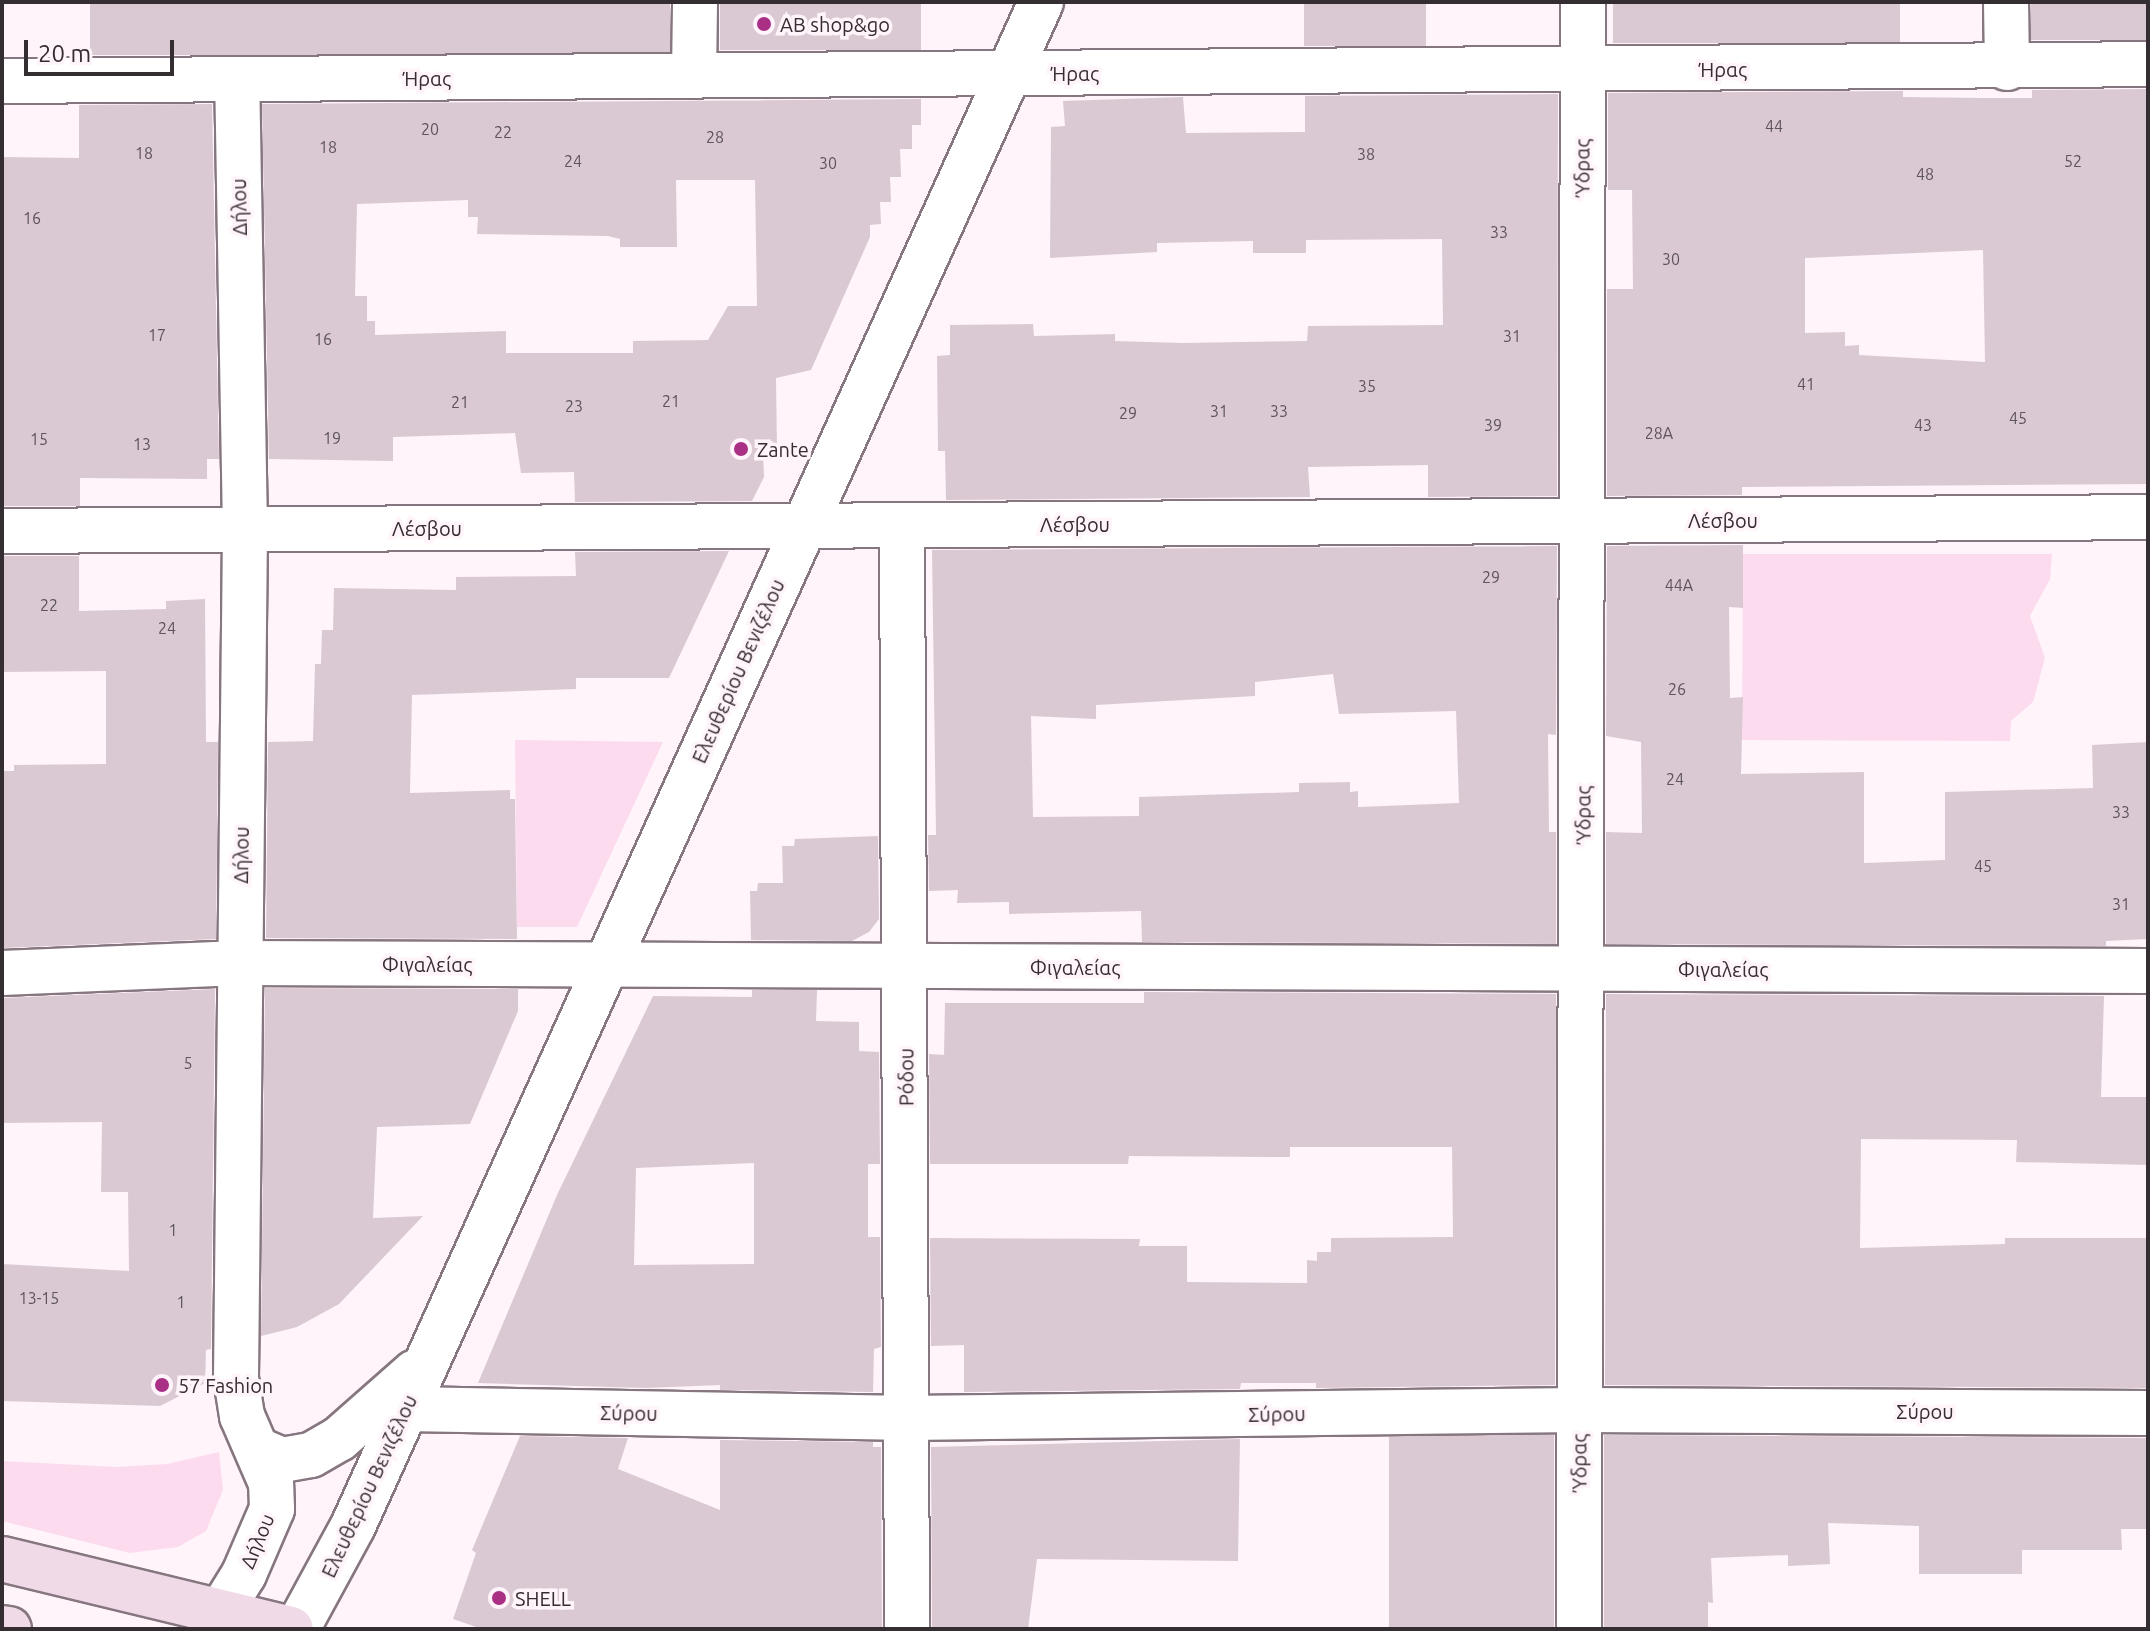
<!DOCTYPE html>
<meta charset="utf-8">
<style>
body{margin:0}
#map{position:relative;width:2150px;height:1631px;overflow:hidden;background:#fef4fa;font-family:Ubuntu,sans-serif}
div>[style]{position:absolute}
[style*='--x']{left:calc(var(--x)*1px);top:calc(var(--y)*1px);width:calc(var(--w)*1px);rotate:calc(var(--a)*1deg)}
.green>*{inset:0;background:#fddbef}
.building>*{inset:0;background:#dac9d3;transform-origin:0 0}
.roads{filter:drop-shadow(2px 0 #86767f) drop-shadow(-2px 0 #86767f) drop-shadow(0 2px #86767f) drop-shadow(0 -2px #86767f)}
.street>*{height:44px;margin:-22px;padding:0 22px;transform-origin:22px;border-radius:22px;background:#fff}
.secondary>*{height:44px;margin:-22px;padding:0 22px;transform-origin:22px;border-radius:22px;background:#f0dae8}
.dots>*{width:22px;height:22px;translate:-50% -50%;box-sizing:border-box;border:4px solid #fef4fa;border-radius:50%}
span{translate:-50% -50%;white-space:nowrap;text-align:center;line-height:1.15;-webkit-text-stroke:7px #fef4fa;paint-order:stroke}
.number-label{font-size:16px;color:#5e545a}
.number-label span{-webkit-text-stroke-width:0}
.poi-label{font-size:20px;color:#342d31}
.left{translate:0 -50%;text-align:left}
.street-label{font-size:20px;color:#342d31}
.frame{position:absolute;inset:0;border:4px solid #342d31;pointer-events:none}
.scale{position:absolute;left:24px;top:40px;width:150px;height:36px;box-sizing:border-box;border:4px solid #342d31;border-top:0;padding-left:10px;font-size:24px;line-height:28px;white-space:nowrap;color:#342d31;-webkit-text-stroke:6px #fef4fa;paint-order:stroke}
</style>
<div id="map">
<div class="green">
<div style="clip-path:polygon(1743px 554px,2052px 554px,2050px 579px,2030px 616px,2045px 658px,2033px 702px,2011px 721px,2010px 741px,1742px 740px)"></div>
<div style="clip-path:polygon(515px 740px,663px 742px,577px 927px,517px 927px)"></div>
<div style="clip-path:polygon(219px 1452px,223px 1490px,206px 1531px,178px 1547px,130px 1553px,2px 1521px,2px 1461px,117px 1467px,167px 1464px)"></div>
</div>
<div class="building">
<div style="left:90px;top:2px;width:580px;height:53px"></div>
<div style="left:720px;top:2px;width:201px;height:48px"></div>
<div style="left:1304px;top:2px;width:122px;height:44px"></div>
<div style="left:1613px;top:2px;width:287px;height:41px"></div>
<div style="left:2031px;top:2px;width:117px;height:38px"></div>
<div style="clip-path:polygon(evenodd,2148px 89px,2148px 484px,1742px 487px,1742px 495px,1607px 496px,1607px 289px,1633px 289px,1632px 190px,1608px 190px,1608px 93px,1903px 91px,1903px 97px,1983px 98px,2032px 98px,2032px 90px,2148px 89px,1983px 250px,1985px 362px,1859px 355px,1859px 345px,1845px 346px,1845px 332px,1805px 333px,1805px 258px,1983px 250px)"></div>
<div style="clip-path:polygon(1558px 94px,1557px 496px,1428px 497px,1428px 465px,1308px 467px,1310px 497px,946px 500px,945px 451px,938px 451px,937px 356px,950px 355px,950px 325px,1033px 324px,1034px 336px,1115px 334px,1115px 341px,1182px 343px,1307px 341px,1308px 326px,1443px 325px,1442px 239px,1306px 240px,1306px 253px,1253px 253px,1253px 241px,1157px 243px,1157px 252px,1050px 258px,1051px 127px,1065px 126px,1063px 101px,1183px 97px,1186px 133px,1305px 132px,1305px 96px)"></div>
<div style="clip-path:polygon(evenodd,921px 99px,921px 125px,912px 125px,912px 149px,900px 149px,901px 177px,890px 177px,891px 202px,880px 202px,881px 224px,870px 225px,870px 237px,811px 370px,776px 378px,777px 450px,763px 451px,764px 477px,752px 501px,575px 502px,574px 472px,521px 473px,515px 433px,393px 437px,393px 461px,269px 459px,262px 104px,921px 99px,676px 180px,755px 180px,757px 306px,728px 306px,708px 340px,633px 341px,633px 353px,506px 353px,506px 331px,375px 335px,375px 321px,367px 321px,367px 296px,355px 296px,357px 204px,468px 200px,468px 217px,478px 217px,477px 234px,608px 236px,620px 239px,620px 247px,677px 247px,676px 180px)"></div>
<div style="clip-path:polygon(212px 104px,219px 459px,207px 459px,207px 479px,80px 478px,80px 506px,2px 506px,2px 157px,79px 158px,79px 105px)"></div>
<div style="clip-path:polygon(1743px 545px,1743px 608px,1729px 607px,1730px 698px,1743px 697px,1741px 774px,1864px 772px,1864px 863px,1945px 860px,1945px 792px,2093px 788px,2092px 745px,2148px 742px,2148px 939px,2106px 941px,2106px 946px,1606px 944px,1606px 832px,1642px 833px,1641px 742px,1606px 736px,1607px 546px)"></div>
<div style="clip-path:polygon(evenodd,1557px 546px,1556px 735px,1548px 734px,1549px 832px,1556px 832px,1556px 944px,1142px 942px,1141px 911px,1009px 914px,1009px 902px,957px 903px,958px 890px,929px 891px,928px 835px,936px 835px,932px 550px,1557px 546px,1333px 674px,1339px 714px,1456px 711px,1459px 803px,1358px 807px,1358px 791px,1350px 792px,1350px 782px,1299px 783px,1299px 792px,1139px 797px,1139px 816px,1033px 817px,1031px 716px,1096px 719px,1096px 705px,1255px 696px,1255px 682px,1333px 674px)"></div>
<div style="clip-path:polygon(729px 551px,669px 678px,576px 678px,576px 689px,412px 695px,410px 793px,510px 790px,510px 799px,515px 799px,517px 939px,266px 938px,268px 742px,313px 741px,315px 664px,321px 664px,322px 630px,333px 630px,334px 588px,456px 590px,456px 577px,576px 576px,575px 552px)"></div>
<div style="clip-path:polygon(2px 556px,79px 556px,79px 611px,166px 609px,166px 601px,205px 599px,206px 742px,218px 742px,216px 939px,2px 948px,2px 771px,14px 771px,14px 765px,106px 764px,106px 671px,2px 672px)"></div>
<div style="clip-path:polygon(878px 836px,879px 919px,869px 932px,852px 941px,751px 940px,750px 891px,757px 891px,758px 883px,783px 883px,782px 846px,794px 846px,795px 839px)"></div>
<div style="clip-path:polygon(265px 988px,518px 989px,518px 1011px,470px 1124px,377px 1127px,373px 1218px,423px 1216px,339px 1304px,297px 1327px,261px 1336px)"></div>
<div style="clip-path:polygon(215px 989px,211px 1349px,206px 1350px,205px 1383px,160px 1406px,2px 1401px,2px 1264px,129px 1271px,128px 1192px,101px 1192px,102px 1122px,2px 1123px,2px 998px)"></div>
<div style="clip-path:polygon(evenodd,752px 990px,817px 990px,816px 1021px,859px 1022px,859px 1051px,879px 1052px,880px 1164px,868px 1164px,868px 1237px,880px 1237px,881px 1347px,874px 1349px,873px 1392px,720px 1390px,720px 1385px,646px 1388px,478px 1383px,557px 1195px,653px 996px,752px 997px,752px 990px,754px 1163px,754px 1264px,634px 1265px,636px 1168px,754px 1163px)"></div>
<div style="clip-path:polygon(1144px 992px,1556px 994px,1555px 1385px,1316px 1388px,1316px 1383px,1241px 1383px,1240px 1389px,964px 1392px,964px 1345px,931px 1346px,930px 1238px,1140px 1239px,1139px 1246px,1187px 1246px,1187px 1282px,1307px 1283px,1307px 1260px,1317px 1261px,1317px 1252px,1331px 1252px,1331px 1238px,1453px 1237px,1452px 1147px,1290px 1147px,1290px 1157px,1129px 1156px,1128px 1164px,930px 1164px,929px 1054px,944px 1055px,945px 1003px,1144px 1003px)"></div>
<div style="clip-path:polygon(1606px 994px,2104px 996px,2101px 1097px,2148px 1097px,2148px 1165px,2016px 1162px,2017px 1140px,1861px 1139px,1860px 1248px,2005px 1244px,2005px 1238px,2148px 1238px,2148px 1388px,1605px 1385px)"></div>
<div style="left:1554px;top:1435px;width:194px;height:165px;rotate:90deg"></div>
<div style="clip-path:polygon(1604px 1435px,2148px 1438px,2148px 1529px,2121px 1529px,2122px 1550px,2022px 1550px,2022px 1574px,1919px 1574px,1919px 1526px,1828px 1523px,1830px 1564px,1788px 1566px,1788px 1555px,1711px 1558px,1713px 1603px,1708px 1602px,1708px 1629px,1604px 1629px)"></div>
<div style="clip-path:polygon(520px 1436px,628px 1438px,618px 1469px,720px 1510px,720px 1440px,873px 1442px,873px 1447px,881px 1447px,882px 1629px,482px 1629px,453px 1619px,476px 1553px,472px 1550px)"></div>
<div style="clip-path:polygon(1240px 1439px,1238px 1561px,1037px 1559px,1028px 1629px,932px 1629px,931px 1447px)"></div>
</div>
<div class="roads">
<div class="street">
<div style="--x:2006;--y:2;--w:66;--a:89.1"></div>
<div style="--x:694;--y:76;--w:74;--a:-89.2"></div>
<div style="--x:2;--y:81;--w:2146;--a:-0.45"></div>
<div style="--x:902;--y:525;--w:1104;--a:89.74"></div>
<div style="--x:2;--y:531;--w:2146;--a:-0.37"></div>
<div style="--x:2;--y:973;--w:238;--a:-2.4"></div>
<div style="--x:240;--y:963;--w:1908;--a:0.24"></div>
<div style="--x:406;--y:1409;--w:501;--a:1.03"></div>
<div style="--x:907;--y:1418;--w:673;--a:-0.68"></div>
<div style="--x:1580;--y:1410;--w:568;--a:0.3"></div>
<div style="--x:261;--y:1451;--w:23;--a:23"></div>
<div style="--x:282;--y:1460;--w:29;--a:-10"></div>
<div style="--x:311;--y:1455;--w:32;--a:-30"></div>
<div style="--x:339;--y:1439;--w:101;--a:-41.4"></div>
<div style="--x:210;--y:1629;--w:65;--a:-58.3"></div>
<div style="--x:244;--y:1574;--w:71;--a:-66.7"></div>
<div style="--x:272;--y:1509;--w:26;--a:-92"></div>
<div style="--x:271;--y:1483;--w:73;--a:-113.4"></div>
<div style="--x:242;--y:1416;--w:39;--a:-99"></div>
<div style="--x:236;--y:1377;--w:848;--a:-89.39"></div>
<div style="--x:245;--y:529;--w:450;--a:-91"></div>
<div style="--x:297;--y:1629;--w:117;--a:-61.5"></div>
<div style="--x:353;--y:1526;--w:1672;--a:-65.7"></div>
<div style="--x:1579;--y:1629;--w:1627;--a:-89.86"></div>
</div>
<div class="secondary">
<div style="--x:2;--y:1559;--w:297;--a:13.6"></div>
<div style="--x:2;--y:1628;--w:7;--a:8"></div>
</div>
</div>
<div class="dots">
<div style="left:764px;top:24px;background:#a93085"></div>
<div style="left:741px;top:449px;background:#a93085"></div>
<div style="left:162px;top:1385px;background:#a93085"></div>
<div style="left:499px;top:1598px;background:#a93085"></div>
</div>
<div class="number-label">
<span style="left:1774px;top:126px">44</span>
<span style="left:430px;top:129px">20</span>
<span style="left:503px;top:132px">22</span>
<span style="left:715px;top:137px">28</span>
<span style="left:328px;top:147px">18</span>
<span style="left:144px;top:153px">18</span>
<span style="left:1366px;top:154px">38</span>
<span style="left:573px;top:161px">24</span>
<span style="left:2073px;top:161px">52</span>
<span style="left:828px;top:163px">30</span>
<span style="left:1925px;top:174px">48</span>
<span style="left:32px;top:218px">16</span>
<span style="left:1499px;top:232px">33</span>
<span style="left:1671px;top:259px">30</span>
<span style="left:157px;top:335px">17</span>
<span style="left:1512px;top:336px">31</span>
<span style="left:323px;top:339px">16</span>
<span style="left:1806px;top:384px">41</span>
<span style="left:1367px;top:386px">35</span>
<span style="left:671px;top:401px">21</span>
<span style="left:460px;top:402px">21</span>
<span style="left:574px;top:406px">23</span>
<span style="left:1219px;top:411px">31</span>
<span style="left:1279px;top:411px">33</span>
<span style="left:1128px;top:413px">29</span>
<span style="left:2018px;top:418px">45</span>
<span style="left:1493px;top:425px">39</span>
<span style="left:1923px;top:425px">43</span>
<span style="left:1659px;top:433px">28Α</span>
<span style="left:332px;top:438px">19</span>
<span style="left:39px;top:439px">15</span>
<span style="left:142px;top:444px">13</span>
<span style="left:1491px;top:577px">29</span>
<span style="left:1679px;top:585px">44Α</span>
<span style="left:49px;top:605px">22</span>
<span style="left:167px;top:628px">24</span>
<span style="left:1677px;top:689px">26</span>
<span style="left:1675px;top:779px">24</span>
<span style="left:2121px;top:812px">33</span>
<span style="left:1983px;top:866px">45</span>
<span style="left:2121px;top:904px">31</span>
<span style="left:188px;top:1063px">5</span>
<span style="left:173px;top:1230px">1</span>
<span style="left:39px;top:1298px">13-15</span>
<span style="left:181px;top:1302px">1</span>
</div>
<div class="poi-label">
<span class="left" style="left:780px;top:24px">AB shop&amp;go</span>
<span class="left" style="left:757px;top:449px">Zante</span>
<span class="left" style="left:178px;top:1385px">57 Fashion</span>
<span class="left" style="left:515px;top:1598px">SHELL</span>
</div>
<div class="street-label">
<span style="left:1723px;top:69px">Ήρας</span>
<span style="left:1075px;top:73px">Ήρας</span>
<span style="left:427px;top:78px">Ήρας</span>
<span style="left:1582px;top:168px;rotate:-90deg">Ύδρας</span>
<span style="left:239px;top:207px;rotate:-91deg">Δήλου</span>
<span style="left:1723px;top:520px">Λέσβου</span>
<span style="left:1075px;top:524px">Λέσβου</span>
<span style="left:427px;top:528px">Λέσβου</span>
<span style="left:738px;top:671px;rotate:-66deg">Ελευθερίου Βενιζέλου</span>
<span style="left:1583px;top:815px;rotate:-90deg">Ύδρας</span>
<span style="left:241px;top:855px;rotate:-89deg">Δήλου</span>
<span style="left:427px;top:964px">Φιγαλείας</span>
<span style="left:1075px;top:967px">Φιγαλείας</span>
<span style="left:1723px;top:969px">Φιγαλείας</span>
<span style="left:906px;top:1077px;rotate:-90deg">Ρόδου</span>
<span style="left:1925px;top:1411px">Σύρου</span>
<span style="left:629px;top:1413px;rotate:1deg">Σύρου</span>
<span style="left:1277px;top:1414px;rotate:-1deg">Σύρου</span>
<span style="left:1579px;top:1463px;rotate:-90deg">Ύδρας</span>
<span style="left:369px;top:1486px;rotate:-65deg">Ελευθερίου Βενιζέλου</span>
<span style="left:257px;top:1541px;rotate:-67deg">Δήλου</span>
</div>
<div class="frame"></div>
<div class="scale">20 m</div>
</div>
